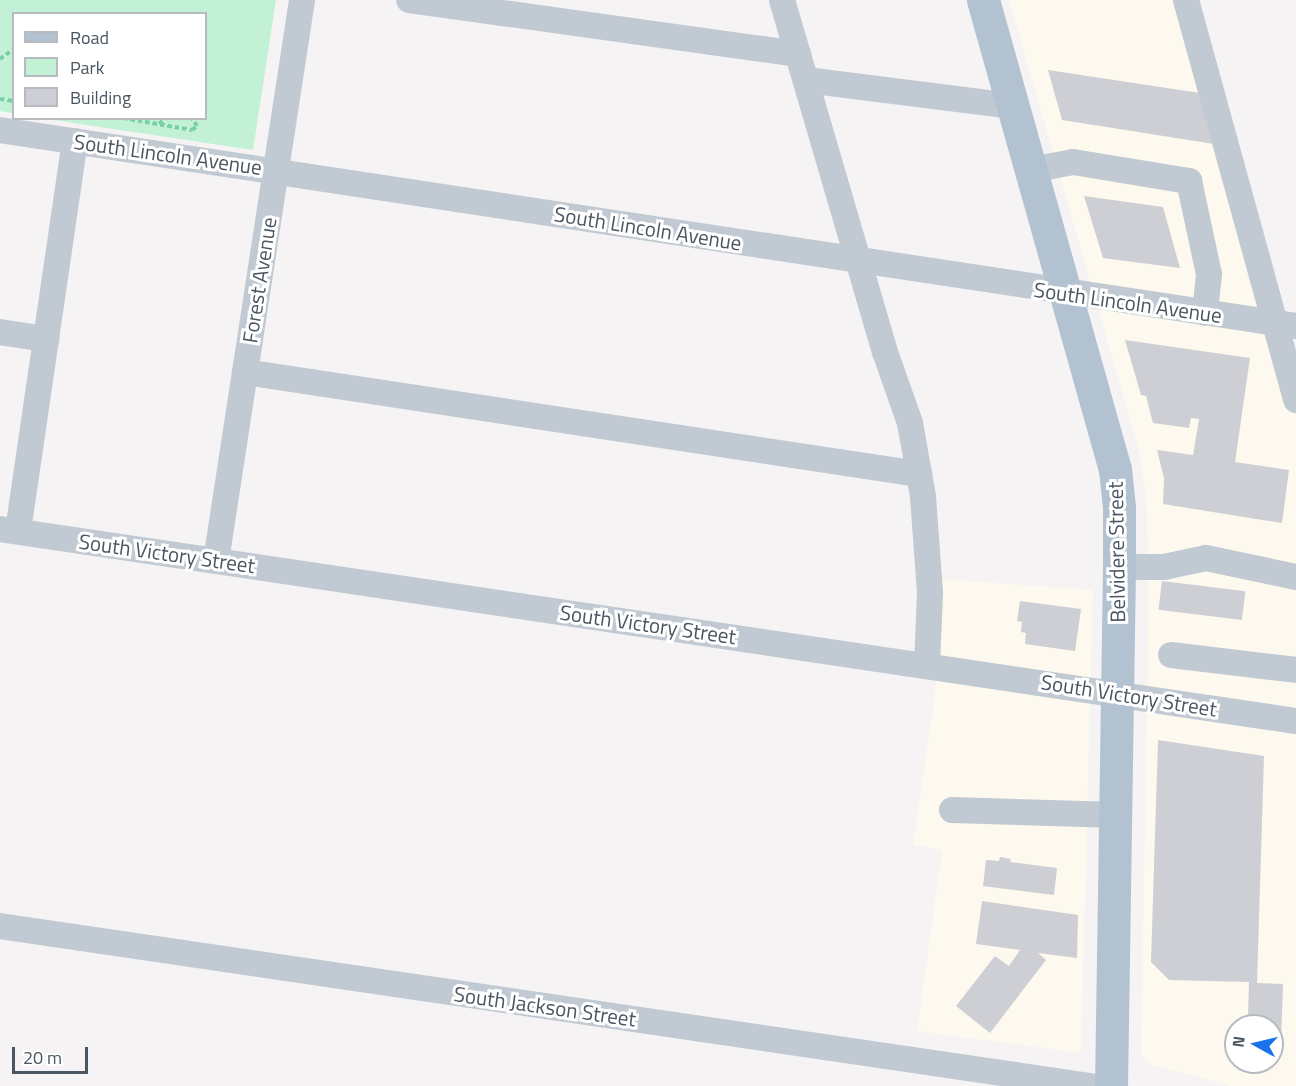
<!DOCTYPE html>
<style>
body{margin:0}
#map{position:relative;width:1296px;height:1086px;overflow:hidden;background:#f5f3f3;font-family:"Titillium Web",sans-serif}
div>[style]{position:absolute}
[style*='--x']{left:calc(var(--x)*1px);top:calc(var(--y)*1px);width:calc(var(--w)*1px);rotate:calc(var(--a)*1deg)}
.commercial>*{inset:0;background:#fdf9ef}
.green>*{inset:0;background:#c3f1d5}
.building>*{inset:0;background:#cdcfd5;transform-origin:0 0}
.path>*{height:4px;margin-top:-2px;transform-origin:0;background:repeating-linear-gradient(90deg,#7ad0a6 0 4.5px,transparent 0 7.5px)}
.minor>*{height:26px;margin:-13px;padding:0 13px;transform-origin:13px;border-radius:13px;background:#c1cad2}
.major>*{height:33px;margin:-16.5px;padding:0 16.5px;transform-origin:16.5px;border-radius:16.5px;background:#b3c2d1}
span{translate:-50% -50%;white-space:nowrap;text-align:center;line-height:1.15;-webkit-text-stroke:6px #fff;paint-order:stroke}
.street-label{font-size:21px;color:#4a5661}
.legend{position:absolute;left:12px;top:12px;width:195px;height:108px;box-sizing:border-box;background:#fff;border:2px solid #b7bbc0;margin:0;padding:8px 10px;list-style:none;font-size:18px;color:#4a5661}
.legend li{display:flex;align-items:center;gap:12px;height:30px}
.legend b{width:30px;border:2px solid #b7bbc0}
.north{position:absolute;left:1224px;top:1014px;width:60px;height:60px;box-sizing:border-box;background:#fff;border:2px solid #b7bbc0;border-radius:50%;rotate:278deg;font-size:16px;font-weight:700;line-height:24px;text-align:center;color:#4a5661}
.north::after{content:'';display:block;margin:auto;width:21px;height:27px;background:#1a73e8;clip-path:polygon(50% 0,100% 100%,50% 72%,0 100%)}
.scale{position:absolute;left:12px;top:1047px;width:76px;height:27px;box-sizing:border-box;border:3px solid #4a5661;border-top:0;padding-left:8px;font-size:18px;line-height:21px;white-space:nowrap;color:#4a5661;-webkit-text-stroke:4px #fff;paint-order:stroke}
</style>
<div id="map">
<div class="commercial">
<div style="clip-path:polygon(evenodd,1009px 0,1196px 0,1296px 365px,1296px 1086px,1231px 1086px,1152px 1065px,1141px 1054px,1148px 643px,1147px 505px,1139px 451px,1009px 0,1236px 1026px,1272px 1026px,1272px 1062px,1236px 1062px,1236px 1026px)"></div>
<div style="clip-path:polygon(939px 579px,1093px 590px,1081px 1053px,917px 1031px,942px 850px,913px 845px,936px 686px)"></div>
</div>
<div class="green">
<div style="clip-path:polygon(0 0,276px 0,253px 150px,47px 119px,206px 118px,206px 14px,14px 14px,13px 113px,0 111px)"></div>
</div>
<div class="building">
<div style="clip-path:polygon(1048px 70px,1200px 93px,1214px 144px,1062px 120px)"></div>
<div style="clip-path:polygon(1084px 196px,1163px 207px,1180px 268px,1103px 258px)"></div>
<div style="clip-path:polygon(1125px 340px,1250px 358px,1235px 462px,1289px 470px,1282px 523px,1163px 504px,1164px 478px,1157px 450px,1193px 455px,1199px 419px,1191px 418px,1189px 428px,1153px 423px,1146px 396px,1141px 395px)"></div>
<div style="left:1162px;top:581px;width:84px;height:29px;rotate:7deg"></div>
<div style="clip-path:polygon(1020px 601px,1081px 609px,1075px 651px,1025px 644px,1026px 633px,1021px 632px,1022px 622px,1017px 621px)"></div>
<div style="clip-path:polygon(1158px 740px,1264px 756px,1257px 983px,1283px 984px,1281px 1043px,1272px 1043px,1272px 1026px,1254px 1026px,1255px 1015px,1248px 1015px,1249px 982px,1169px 980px,1151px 962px)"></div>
<div style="clip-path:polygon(1000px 857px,1011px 859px,1010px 862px,1057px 868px,1054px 895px,983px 886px,986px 860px,999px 861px)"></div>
<div style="clip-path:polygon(982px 901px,1078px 915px,1077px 958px,1038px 953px,1046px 960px,990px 1033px,956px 1006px,995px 956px,1009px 966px,1020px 950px,976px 944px)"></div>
</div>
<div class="path">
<div style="--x:0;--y:59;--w:17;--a:-36"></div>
<div style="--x:0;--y:99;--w:14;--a:8"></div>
<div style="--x:123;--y:118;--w:70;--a:9.9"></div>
<div style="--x:192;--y:130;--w:6;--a:-39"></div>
<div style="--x:197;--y:126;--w:9;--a:-122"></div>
<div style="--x:159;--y:124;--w:9;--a:-41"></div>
</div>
<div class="minor">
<div style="--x:409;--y:0;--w:393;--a:7.9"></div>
<div style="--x:782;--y:0;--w:367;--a:73.7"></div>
<div style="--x:885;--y:352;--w:75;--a:70.6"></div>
<div style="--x:910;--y:423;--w:75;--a:80"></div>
<div style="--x:923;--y:497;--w:96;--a:85.8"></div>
<div style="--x:930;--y:593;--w:72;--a:92.4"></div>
<div style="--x:1186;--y:0;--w:415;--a:74.6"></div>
<div style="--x:806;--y:80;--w:209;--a:7.2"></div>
<div style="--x:0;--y:130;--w:1311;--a:8.6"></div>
<div style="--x:1031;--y:170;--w:43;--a:-10.8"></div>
<div style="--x:1073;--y:162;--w:118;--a:9.3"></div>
<div style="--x:1189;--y:181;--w:95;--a:77.9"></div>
<div style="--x:1209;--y:274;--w:39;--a:96"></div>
<div style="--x:0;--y:332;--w:47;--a:8.7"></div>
<div style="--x:245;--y:372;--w:682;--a:8.61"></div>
<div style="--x:0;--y:529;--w:1310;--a:8.43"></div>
<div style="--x:18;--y:531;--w:394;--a:-81.7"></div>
<div style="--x:216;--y:561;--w:568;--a:-81.28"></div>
<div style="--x:1119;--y:567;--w:45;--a:0"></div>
<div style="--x:1164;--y:567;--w:43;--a:-12.1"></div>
<div style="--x:1206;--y:558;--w:92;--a:11.9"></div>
<div style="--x:1171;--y:655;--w:126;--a:6.8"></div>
<div style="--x:952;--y:810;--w:165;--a:1.7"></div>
<div style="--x:0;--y:926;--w:1102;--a:8.35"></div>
</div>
<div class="major">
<div style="--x:983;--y:0;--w:487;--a:74.3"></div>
<div style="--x:1115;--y:469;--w:38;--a:84"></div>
<div style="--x:1119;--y:507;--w:60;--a:90"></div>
<div style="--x:1119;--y:567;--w:519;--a:90.88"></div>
</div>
<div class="street-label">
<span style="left:168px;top:154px;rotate:8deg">South Lincoln Avenue</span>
<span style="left:648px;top:228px;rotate:9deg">South Lincoln Avenue</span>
<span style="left:259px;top:280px;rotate:-81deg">Forest Avenue</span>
<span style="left:1128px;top:302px;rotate:8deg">South Lincoln Avenue</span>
<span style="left:1116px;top:552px;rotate:-91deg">Belvidere Street</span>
<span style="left:167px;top:553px;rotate:8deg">South Victory Street</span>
<span style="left:648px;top:624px;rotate:8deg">South Victory Street</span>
<span style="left:1129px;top:695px;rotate:9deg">South Victory Street</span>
<span style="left:545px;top:1006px;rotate:8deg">South Jackson Street</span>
</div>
<ul class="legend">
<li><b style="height:8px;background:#b3c2d1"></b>Road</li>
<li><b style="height:16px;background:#c3f1d5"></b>Park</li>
<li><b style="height:16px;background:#cdcfd5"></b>Building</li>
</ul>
<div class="north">N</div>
<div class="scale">20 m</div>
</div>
